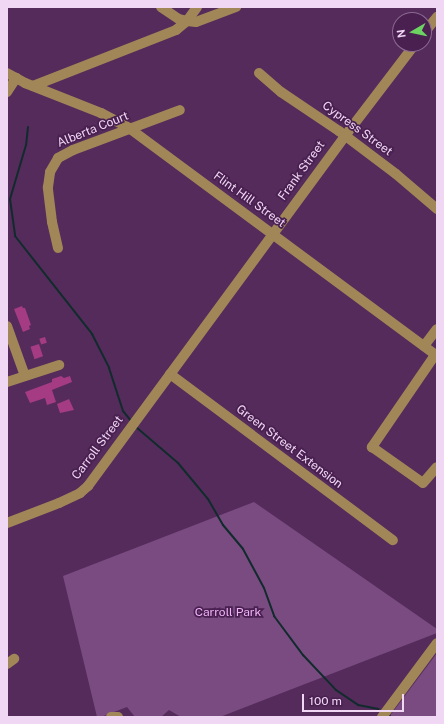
<!DOCTYPE html>
<style>
body{margin:0}
#map{position:relative;width:444px;height:724px;overflow:hidden;background:#542b5b;font-family:"Public Sans",sans-serif}
div>[style]{position:absolute}
[style*='--x']{left:calc(var(--x)*1px);top:calc(var(--y)*1px);width:calc(var(--w)*1px);rotate:calc(var(--a)*1deg)}
.green>*{inset:0;background:#7a4b81}
.stream>*{height:2px;margin:-1px;padding:0 1px;transform-origin:1px;border-radius:1px;background:#112b2d}
.building>*{inset:0;background:#a43b83;transform-origin:0 0}
.minor>*{height:10px;margin:-5px;padding:0 5px;transform-origin:5px;border-radius:5px;background:#a18758}
span{translate:-50% -50%;white-space:nowrap;text-align:center;line-height:1.15;-webkit-text-stroke:3.5px #492050;paint-order:stroke}
.street-label{font-size:12px;color:#f0d7f4}
.park-label{font-size:12px;color:#f0b4f9}
.frame{position:absolute;inset:0;border:8px solid #f0d7f4;pointer-events:none}
.north{position:absolute;left:392px;top:12px;width:40px;height:40px;box-sizing:border-box;background:#492050;border:1px solid #8c6992;border-radius:50%;rotate:261deg;font-size:11px;font-weight:700;line-height:16px;text-align:center;color:#f0d7f4}
.north::after{content:'';display:block;margin:auto;width:14px;height:18px;background:#6cd362;clip-path:polygon(50% 0,100% 100%,50% 72%,0 100%)}
.scale{position:absolute;left:302px;top:694px;width:102px;height:18px;box-sizing:border-box;border:2px solid #f0d7f4;border-top:0;padding-left:5px;font-size:12px;line-height:14px;white-space:nowrap;color:#f0d7f4;-webkit-text-stroke:3px #492050;paint-order:stroke}
</style>
<div id="map">
<div class="green">
<div style="clip-path:polygon(254px 502px,437px 629px,437px 633px,220px 717px,181px 717px,169px 710px,161px 717px,135px 717px,127px 707px,101px 717px,97px 717px,63px 576px)"></div>
<div style="clip-path:polygon(437px 653px,437px 717px,389px 717px)"></div>
</div>
<div class="stream">
<div style="--x:28;--y:127;--w:18;--a:96"></div>
<div style="--x:26;--y:145;--w:56;--a:106.5"></div>
<div style="--x:10;--y:199;--w:37;--a:82"></div>
<div style="--x:15;--y:236;--w:125;--a:51.8"></div>
<div style="--x:92;--y:334;--w:38;--a:63"></div>
<div style="--x:109;--y:368;--w:45;--a:72"></div>
<div style="--x:123;--y:411;--w:14;--a:51"></div>
<div style="--x:136;--y:427;--w:55;--a:40.6"></div>
<div style="--x:178;--y:463;--w:47;--a:50.2"></div>
<div style="--x:208;--y:499;--w:30;--a:60"></div>
<div style="--x:223;--y:525;--w:31;--a:50"></div>
<div style="--x:243;--y:549;--w:44;--a:61.7"></div>
<div style="--x:264;--y:588;--w:30;--a:70"></div>
<div style="--x:274;--y:616;--w:49;--a:53.4"></div>
<div style="--x:303;--y:655;--w:48;--a:46.7"></div>
<div style="--x:336;--y:690;--w:27;--a:34"></div>
<div style="--x:358;--y:705;--w:21;--a:11"></div>
<div style="--x:390;--y:716;--w:1;--a:90"></div>
</div>
<div class="building">
<div style="clip-path:polygon(22px 306px,23px 308px,25px 308px,31px 325px,29px 326px,30px 329px,23px 332px,14px 309px)"></div>
<div style="left:45px;top:337px;width:6px;height:6px;rotate:72deg"></div>
<div style="left:39px;top:344px;width:13px;height:9px;rotate:72deg"></div>
<div style="clip-path:polygon(61px 376px,64px 378px,70px 376px,72px 382px,52px 390px,56px 402px,47px 405px,45px 398px,30px 403px,25px 392px,52px 382px,52px 379px)"></div>
<div style="clip-path:polygon(69px 399px,74px 410px,60px 413px,57px 404px)"></div>
</div>
<div class="minor">
<div style="--x:161;--y:7;--w:22;--a:34"></div>
<div style="--x:179;--y:19;--w:8;--a:14"></div>
<div style="--x:187;--y:21;--w:17;--a:-54"></div>
<div style="--x:424;--y:33;--w:21;--a:-51"></div>
<div style="--x:7;--y:73;--w:21;--a:29"></div>
<div style="--x:25;--y:83;--w:82;--a:21.5"></div>
<div style="--x:101;--y:113;--w:32;--a:28"></div>
<div style="--x:129;--y:128;--w:383;--a:36.5"></div>
<div style="--x:259;--y:73;--w:29;--a:41"></div>
<div style="--x:281;--y:92;--w:70;--a:33.9"></div>
<div style="--x:339;--y:131;--w:71;--a:37"></div>
<div style="--x:396;--y:174;--w:54;--a:40.5"></div>
<div style="--x:33;--y:86;--w:154;--a:-21.4"></div>
<div style="--x:176;--y:30;--w:14;--a:-39"></div>
<div style="--x:187;--y:21;--w:9;--a:6"></div>
<div style="--x:196;--y:22;--w:43;--a:-20.6"></div>
<div style="--x:7;--y:92;--w:17;--a:-57"></div>
<div style="--x:58;--y:248;--w:27;--a:-103"></div>
<div style="--x:52;--y:222;--w:35;--a:-97"></div>
<div style="--x:48;--y:187;--w:15;--a:-82"></div>
<div style="--x:50;--y:172;--w:16;--a:-60"></div>
<div style="--x:58;--y:158;--w:17;--a:-28"></div>
<div style="--x:73;--y:150;--w:114;--a:-20.5"></div>
<div style="--x:7;--y:326;--w:53;--a:70.2"></div>
<div style="--x:424;--y:346;--w:21;--a:-53"></div>
<div style="--x:435;--y:355;--w:112;--a:124.4"></div>
<div style="--x:372;--y:447;--w:62;--a:35.2"></div>
<div style="--x:423;--y:483;--w:21;--a:-49"></div>
<div style="--x:170;--y:374;--w:278;--a:36.7"></div>
<div style="--x:7;--y:382;--w:55;--a:-18.1"></div>
<div style="--x:7;--y:523;--w:56;--a:-21"></div>
<div style="--x:59;--y:503;--w:23;--a:-25"></div>
<div style="--x:80;--y:493;--w:11;--a:-41"></div>
<div style="--x:88;--y:486;--w:434;--a:-53.7"></div>
<div style="--x:345;--y:136;--w:116;--a:-52.7"></div>
<div style="--x:7;--y:664;--w:9;--a:-36"></div>
<div style="--x:111;--y:717;--w:7;--a:0"></div>
<div style="--x:382;--y:717;--w:92;--a:-53.4"></div>
</div>
<div class="street-label">
<span style="left:357px;top:129px;rotate:36deg">Cypress Street</span>
<span style="left:93px;top:130px;rotate:-22deg">Alberta Court</span>
<span style="left:302px;top:171px;rotate:-54deg">Frank Street</span>
<span style="left:249px;top:200px;rotate:36deg">Flint Hill Street</span>
<span style="left:289px;top:447px;rotate:37deg">Green Street Extension</span>
<span style="left:98px;top:448px;rotate:-53deg">Carroll Street</span>
</div>
<div class="park-label">
<span style="left:228px;top:613px">Carroll Park</span>
</div>
<div class="frame"></div>
<div class="north">N</div>
<div class="scale">100 m</div>
</div>
